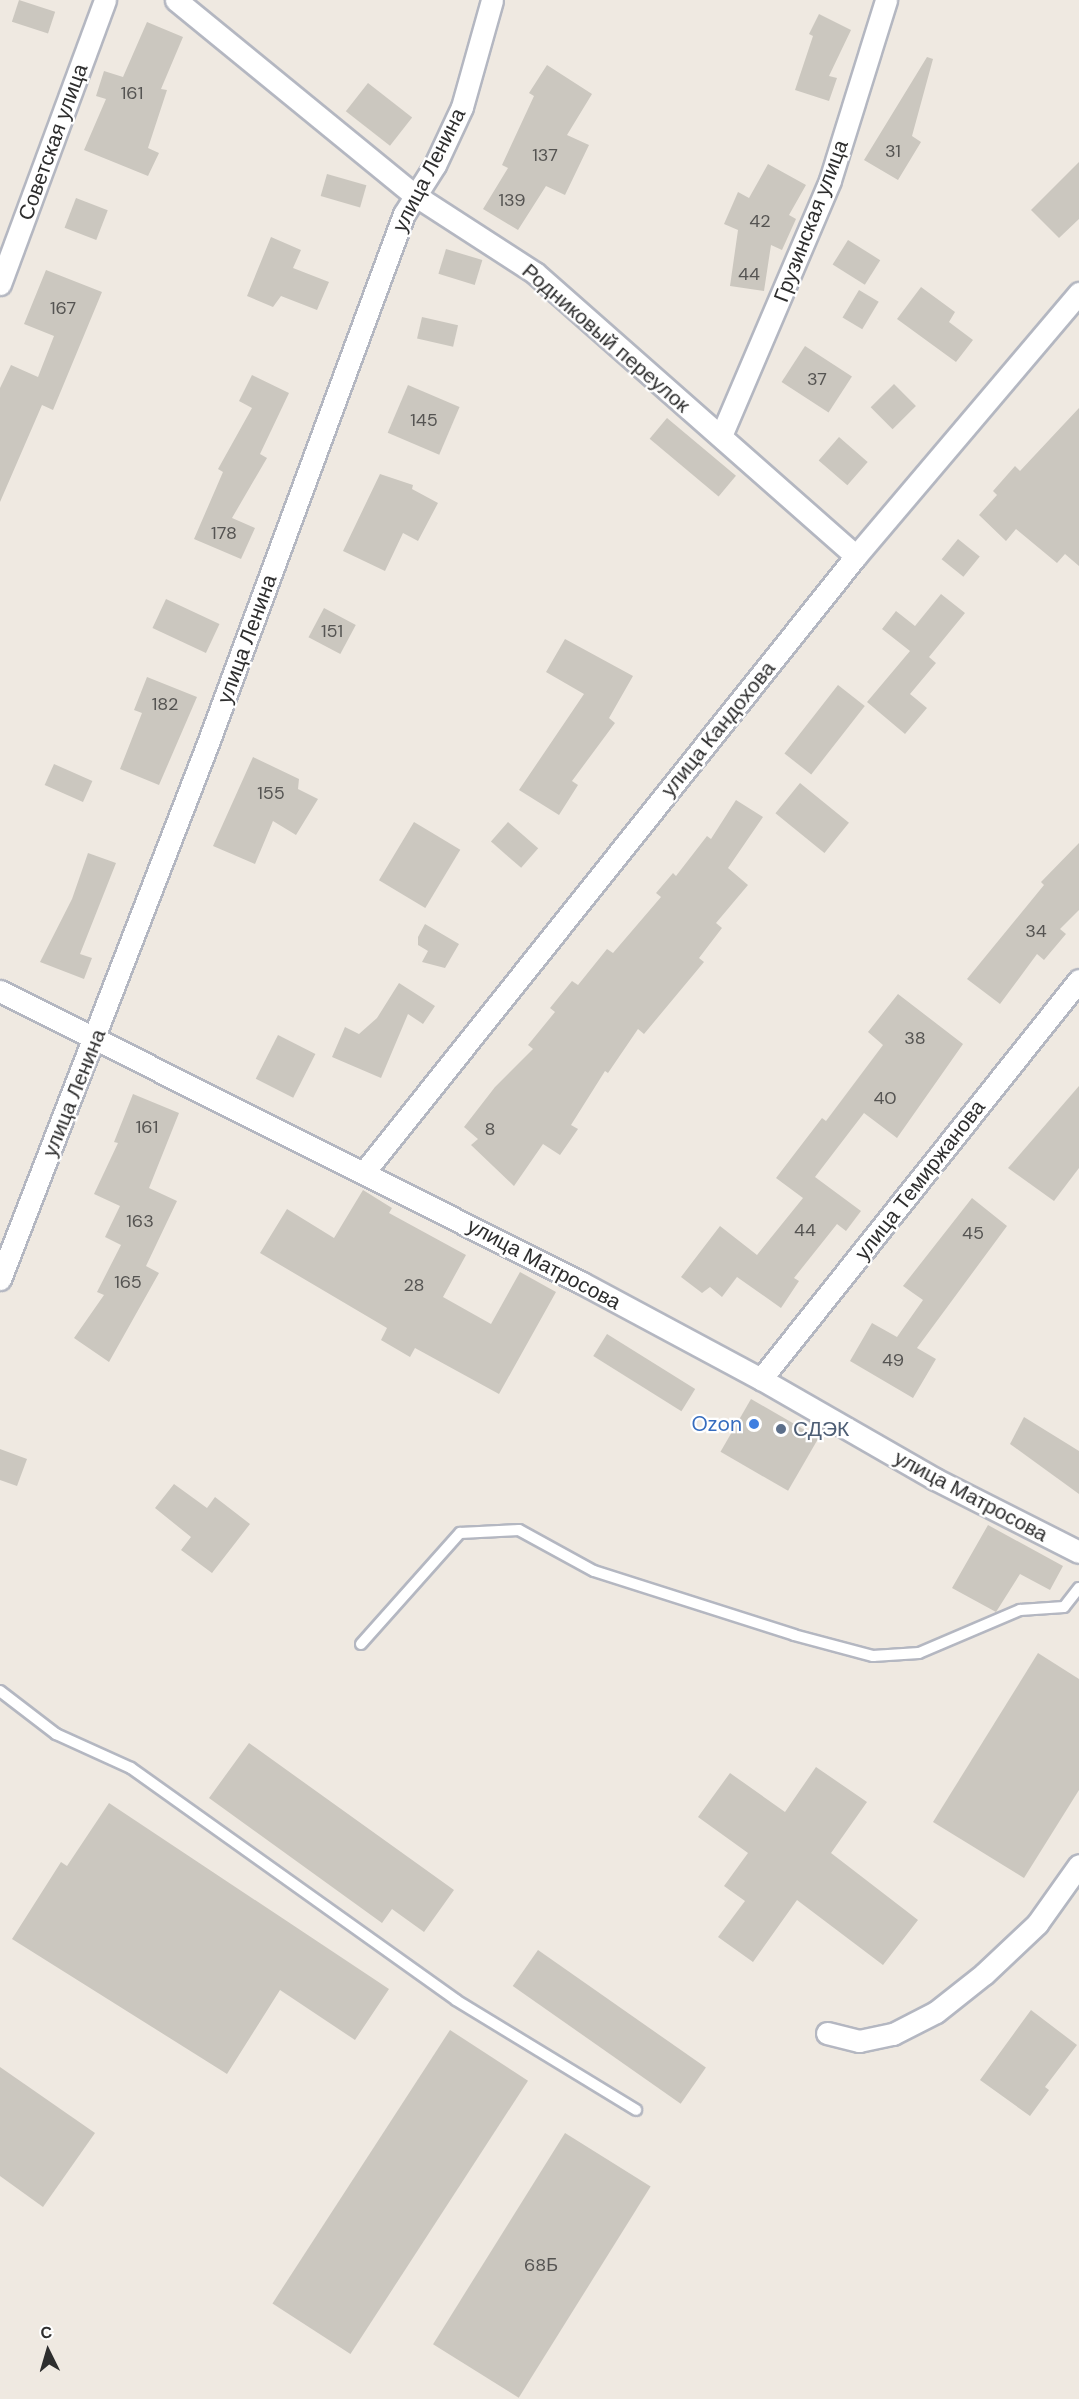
<!DOCTYPE html>
<meta charset="utf-8">
<style>
body{margin:0}
#map{position:relative;width:1079px;height:2399px;overflow:hidden;background:#efe9e1;font-family:"DM Sans",sans-serif}
div>[style]{position:absolute}
[style*='--x']{left:calc(var(--x)*1px);top:calc(var(--y)*1px);width:calc(var(--w)*1px);rotate:calc(var(--a)*1deg)}
.building>*{inset:0;background:#cbc7bf;transform-origin:0 0}
.roads{filter:drop-shadow(2px 0 #b4b7c1) drop-shadow(-2px 0 #b4b7c1) drop-shadow(0 2px #b4b7c1) drop-shadow(0 -2px #b4b7c1)}
.service>*{height:10px;margin:-5px;padding:0 5px;transform-origin:5px;border-radius:5px;background:#fff}
.minor>*{height:21px;margin:-10.5px;padding:0 10.5px;transform-origin:10.5px;border-radius:10.5px;background:#fff}
.dots>*{width:16px;height:16px;translate:-50% -50%;box-sizing:border-box;border:3px solid #fff;border-radius:50%}
span{translate:-50% -50%;white-space:nowrap;text-align:center;line-height:1.15;-webkit-text-stroke:4.5px #fff;paint-order:stroke}
.number-label{font-size:18px;color:#555452}
.number-label span{-webkit-text-stroke-width:0}
.street-label{font-size:21px;color:#2e2e2e}
.shop-label{font-size:21px;color:#366cbe}
.right{translate:-100% -50%;text-align:right}
.service-label{font-size:21px;color:#4e5e75}
.left{translate:0 -50%;text-align:left}
.north{position:absolute;left:18px;top:2321px;width:60px;height:60px;-webkit-text-stroke:4px #fff;paint-order:stroke;rotate:355deg;font-size:16px;font-weight:700;line-height:24px;text-align:center;color:#2e2e2e}
.north::after{content:'';display:block;margin:auto;width:21px;height:27px;background:#2e2e2e;clip-path:polygon(50% 0,100% 100%,50% 72%,0 100%)}
</style>
<div id="map">
<div class="building">
<div style="left:19px;top:0;width:38px;height:23px;rotate:18deg"></div>
<div style="clip-path:polygon(819px 14px,851px 30px,829px 76px,837px 78px,829px 101px,795px 90px,813px 36px,809px 34px)"></div>
<div style="clip-path:polygon(147px 22px,183px 37px,161px 89px,167px 90px,148px 148px,159px 153px,148px 176px,84px 150px,106px 99px,96px 96px,104px 71px,123px 77px)"></div>
<div style="clip-path:polygon(927px 57px,933px 59px,912px 136px,921px 142px,898px 180px,864px 160px)"></div>
<div style="clip-path:polygon(547px 65px,592px 94px,567px 135px,589px 145px,565px 195px,546px 186px,518px 230px,483px 209px,508px 168px,502px 165px,534px 96px,529px 93px)"></div>
<div style="left:368px;top:83px;width:56px;height:36px;rotate:38deg"></div>
<div style="clip-path:polygon(1079px 162px,1079px 219px,1059px 238px,1031px 210px)"></div>
<div style="clip-path:polygon(768px 164px,806px 185px,789px 215px,796px 219px,782px 250px,771px 245px,764px 291px,730px 286px,738px 230px,724px 224px,738px 192px,749px 198px)"></div>
<div style="left:327px;top:174px;width:41px;height:23px;rotate:16deg"></div>
<div style="left:76px;top:198px;width:34px;height:32px;rotate:21deg"></div>
<div style="clip-path:polygon(271px 237px,301px 250px,293px 268px,329px 282px,317px 310px,281px 296px,273px 307px,247px 296px)"></div>
<div style="left:848px;top:240px;width:38px;height:29px;rotate:32deg"></div>
<div style="left:446px;top:249px;width:38px;height:26px;rotate:17deg"></div>
<div style="clip-path:polygon(46px 270px,102px 292px,53px 410px,42px 405px,0 502px,0 388px,11px 365px,38px 377px,54px 336px,24px 324px)"></div>
<div style="clip-path:polygon(921px 287px,955px 312px,949px 322px,973px 340px,956px 362px,897px 319px)"></div>
<div style="left:859px;top:290px;width:23px;height:32px;rotate:31deg"></div>
<div style="left:422px;top:317px;width:37px;height:22px;rotate:13deg"></div>
<div style="left:805px;top:346px;width:56px;height:43px;rotate:33deg"></div>
<div style="clip-path:polygon(252px 375px,289px 393px,260px 454px,267px 458px,232px 518px,255px 528px,241px 559px,194px 539px,223px 472px,218px 469px,252px 408px,239px 401px)"></div>
<div style="left:894px;top:384px;width:31px;height:33px;rotate:45deg"></div>
<div style="left:408px;top:385px;width:56px;height:52px;rotate:23deg"></div>
<div style="clip-path:polygon(1079px 408px,1079px 566px,1065px 554px,1057px 563px,1016px 529px,1006px 541px,979px 515px,997px 495px,993px 491px,1015px 466px,1020px 471px)"></div>
<div style="left:667px;top:418px;width:90px;height:27px;rotate:40deg"></div>
<div style="left:839px;top:437px;width:38px;height:31px;rotate:41deg"></div>
<div style="clip-path:polygon(380px 474px,413px 485px,412px 489px,438px 503px,418px 541px,403px 533px,385px 571px,343px 551px)"></div>
<div style="left:958px;top:539px;width:28px;height:26px;rotate:39deg"></div>
<div style="clip-path:polygon(941px 594px,965px 613px,929px 657px,936px 663px,910px 694px,927px 708px,905px 734px,867px 702px,910px 651px,882px 629px,896px 611px,915px 626px)"></div>
<div style="left:166px;top:599px;width:59px;height:32px;rotate:25deg"></div>
<div style="left:324px;top:608px;width:36px;height:33px;rotate:28deg"></div>
<div style="clip-path:polygon(565px 639px,633px 676px,609px 718px,615px 723px,572px 781px,578px 785px,559px 815px,519px 790px,584px 694px,546px 672px)"></div>
<div style="clip-path:polygon(147px 677px,197px 697px,159px 785px,120px 769px,142px 713px,134px 710px)"></div>
<div style="left:838px;top:685px;width:34px;height:87px;rotate:38deg"></div>
<div style="clip-path:polygon(253px 757px,299px 779px,298px 789px,318px 799px,296px 835px,273px 821px,255px 864px,213px 846px)"></div>
<div style="left:54px;top:764px;width:42px;height:23px;rotate:24deg"></div>
<div style="left:800px;top:783px;width:63px;height:39px;rotate:39deg"></div>
<div style="clip-path:polygon(736px 800px,763px 817px,728px 868px,748px 885px,716px 923px,722px 928px,699px 958px,704px 962px,644px 1034px,638px 1029px,608px 1073px,605px 1071px,571px 1125px,578px 1129px,560px 1155px,543px 1144px,514px 1186px,471px 1145px,478px 1139px,464px 1127px,495px 1087px,533px 1049px,528px 1045px,555px 1012px,550px 1008px,572px 981px,578px 985px,607px 949px,613px 953px,661px 897px,656px 893px,673px 873px,676px 876px,707px 836px,711px 839px)"></div>
<div style="left:414px;top:822px;width:54px;height:68px;rotate:31deg"></div>
<div style="left:508px;top:822px;width:40px;height:26px;rotate:41deg"></div>
<div style="clip-path:polygon(1079px 843px,1079px 910px,1060px 929px,1066px 934px,1044px 960px,1037px 954px,1000px 1004px,967px 979px,1044px 885px,1041px 882px)"></div>
<div style="clip-path:polygon(88px 853px,116px 863px,80px 954px,92px 958px,84px 979px,40px 962px,72px 899px)"></div>
<div style="clip-path:polygon(425px 924px,459px 944px,445px 968px,422px 962px,428px 951px,418px 945px,418px 937px)"></div>
<div style="clip-path:polygon(399px 983px,435px 1006px,423px 1024px,408px 1014px,381px 1078px,332px 1057px,345px 1027px,359px 1034px,377px 1018px)"></div>
<div style="clip-path:polygon(898px 994px,963px 1044px,897px 1138px,864px 1113px,815px 1177px,861px 1211px,846px 1231px,837px 1224px,794px 1278px,799px 1281px,781px 1308px,737px 1277px,722px 1297px,710px 1287px,702px 1293px,681px 1277px,720px 1226px,757px 1255px,803px 1198px,776px 1178px,822px 1118px,826px 1121px,883px 1045px,868px 1032px)"></div>
<div style="left:278px;top:1035px;width:42px;height:49px;rotate:27deg"></div>
<div style="clip-path:polygon(1079px 1086px,1079px 1168px,1054px 1201px,1008px 1168px)"></div>
<div style="clip-path:polygon(133px 1094px,179px 1113px,149px 1188px,177px 1201px,146px 1266px,159px 1273px,109px 1362px,74px 1338px,104px 1295px,97px 1292px,121px 1245px,105px 1237px,120px 1206px,94px 1194px,118px 1143px,114px 1142px)"></div>
<div style="clip-path:polygon(363px 1190px,392px 1208px,389px 1213px,466px 1255px,443px 1297px,491px 1324px,520px 1272px,556px 1292px,499px 1394px,415px 1348px,410px 1357px,381px 1340px,387px 1328px,260px 1253px,287px 1209px,334px 1238px)"></div>
<div style="clip-path:polygon(972px 1198px,1007px 1226px,917px 1348px,936px 1359px,913px 1398px,850px 1361px,872px 1323px,897px 1337px,923px 1300px,903px 1286px)"></div>
<div style="left:607px;top:1334px;width:104px;height:26px;rotate:32deg"></div>
<div style="left:751px;top:1399px;width:78px;height:61px;rotate:30deg"></div>
<div style="clip-path:polygon(1024px 1417px,1079px 1451px,1079px 1494px,1010px 1444px)"></div>
<div style="clip-path:polygon(0 1449px,27px 1459px,17px 1486px,0 1480px)"></div>
<div style="clip-path:polygon(174px 1484px,207px 1508px,215px 1497px,250px 1524px,212px 1573px,181px 1550px,191px 1537px,155px 1508px)"></div>
<div style="clip-path:polygon(988px 1525px,1063px 1566px,1050px 1590px,1020px 1574px,996px 1612px,952px 1588px)"></div>
<div style="clip-path:polygon(1038px 1653px,1079px 1679px,1079px 1790px,1024px 1878px,933px 1822px)"></div>
<div style="clip-path:polygon(249px 1743px,454px 1890px,424px 1932px,392px 1909px,382px 1923px,209px 1798px)"></div>
<div style="clip-path:polygon(816px 1767px,867px 1802px,831px 1853px,918px 1920px,883px 1965px,797px 1900px,753px 1962px,718px 1937px,745px 1901px,724px 1886px,748px 1853px,698px 1817px,730px 1773px,785px 1812px)"></div>
<div style="clip-path:polygon(109px 1803px,389px 1989px,355px 2040px,280px 1990px,227px 2074px,12px 1939px,61px 1862px,67px 1866px)"></div>
<div style="left:538px;top:1950px;width:205px;height:44px;rotate:35deg"></div>
<div style="clip-path:polygon(1031px 2010px,1077px 2045px,1045px 2087px,1049px 2090px,1030px 2116px,980px 2080px)"></div>
<div style="left:450px;top:2030px;width:93px;height:326px;rotate:33deg"></div>
<div style="clip-path:polygon(0 2067px,95px 2133px,43px 2207px,0 2176px)"></div>
<div style="left:565px;top:2133px;width:101px;height:249px;rotate:32deg"></div>
</div>
<div class="roads">
<div class="service">
<div style="--x:361;--y:1644;--w:149;--a:-48.3"></div>
<div style="--x:460;--y:1533;--w:59;--a:-2.9"></div>
<div style="--x:519;--y:1530;--w:85;--a:28.7"></div>
<div style="--x:594;--y:1571;--w:210;--a:17.7"></div>
<div style="--x:794;--y:1635;--w:82;--a:14.9"></div>
<div style="--x:873;--y:1656;--w:46;--a:-3.7"></div>
<div style="--x:919;--y:1653;--w:110;--a:-23.1"></div>
<div style="--x:1020;--y:1610;--w:44;--a:-3.9"></div>
<div style="--x:1064;--y:1607;--w:24;--a:-52"></div>
<div style="--x:0;--y:1691;--w:71;--a:37.5"></div>
<div style="--x:56;--y:1734;--w:82;--a:24.4"></div>
<div style="--x:131;--y:1768;--w:399;--a:35.5"></div>
<div style="--x:456;--y:2000;--w:211;--a:31.4"></div>
</div>
<div class="minor">
<div style="--x:176;--y:0;--w:306;--a:39.3"></div>
<div style="--x:413;--y:194;--w:145;--a:32.9"></div>
<div style="--x:535;--y:273;--w:428;--a:41.4"></div>
<div style="--x:0;--y:284;--w:303;--a:-69.7"></div>
<div style="--x:721;--y:436;--w:278;--a:-66.9"></div>
<div style="--x:830;--y:180;--w:189;--a:-72.7"></div>
<div style="--x:0;--y:991;--w:651;--a:26.64"></div>
<div style="--x:582;--y:1283;--w:203;--a:28.2"></div>
<div style="--x:761;--y:1379;--w:201;--a:29.9"></div>
<div style="--x:935;--y:1479;--w:161;--a:26.9"></div>
<div style="--x:365;--y:1171;--w:787;--a:-51.4"></div>
<div style="--x:856;--y:556;--w:345;--a:-49.7"></div>
<div style="--x:0;--y:1279;--w:575;--a:-68.79"></div>
<div style="--x:208;--y:743;--w:564;--a:-69.67"></div>
<div style="--x:404;--y:214;--w:58;--a:-57.7"></div>
<div style="--x:435;--y:165;--w:64;--a:-65"></div>
<div style="--x:462;--y:107;--w:111;--a:-74.3"></div>
<div style="--x:761;--y:1379;--w:510;--a:-51.45"></div>
<div style="--x:827;--y:2033;--w:33;--a:14"></div>
<div style="--x:859;--y:2041;--w:35;--a:-12"></div>
<div style="--x:893;--y:2034;--w:48;--a:-27.1"></div>
<div style="--x:936;--y:2012;--w:61;--a:-38.4"></div>
<div style="--x:984;--y:1974;--w:73;--a:-43.3"></div>
<div style="--x:1037;--y:1924;--w:72;--a:-54.6"></div>
</div>
</div>
<div class="dots">
<div style="left:754px;top:1424px;background:#3f7fe0"></div>
<div style="left:781px;top:1429px;background:#5c6f8a"></div>
</div>
<div class="number-label">
<span style="left:132px;top:93px">161</span>
<span style="left:893px;top:151px">31</span>
<span style="left:545px;top:155px">137</span>
<span style="left:512px;top:200px">139</span>
<span style="left:760px;top:221px">42</span>
<span style="left:749px;top:274px">44</span>
<span style="left:63px;top:308px">167</span>
<span style="left:817px;top:379px">37</span>
<span style="left:424px;top:420px">145</span>
<span style="left:224px;top:533px">178</span>
<span style="left:332px;top:631px">151</span>
<span style="left:165px;top:704px">182</span>
<span style="left:271px;top:793px">155</span>
<span style="left:1036px;top:931px">34</span>
<span style="left:915px;top:1038px">38</span>
<span style="left:885px;top:1098px">40</span>
<span style="left:147px;top:1127px">161</span>
<span style="left:490px;top:1129px">8</span>
<span style="left:140px;top:1221px">163</span>
<span style="left:805px;top:1230px">44</span>
<span style="left:973px;top:1233px">45</span>
<span style="left:128px;top:1282px">165</span>
<span style="left:414px;top:1285px">28</span>
<span style="left:893px;top:1360px">49</span>
<span style="left:541px;top:2265px">68Б</span>
</div>
<div class="street-label">
<span style="left:53px;top:142px;rotate:-70deg">Советская улица</span>
<span style="left:429px;top:170px;rotate:-63deg">улица Ленина</span>
<span style="left:811px;top:221px;rotate:-69deg">Грузинская улица</span>
<span style="left:606px;top:338px;rotate:41deg">Родниковый переулок</span>
<span style="left:247px;top:639px;rotate:-70deg">улица Ленина</span>
<span style="left:718px;top:729px;rotate:-51deg">улица Кандохова</span>
<span style="left:74px;top:1093px;rotate:-68deg">улица Ленина</span>
<span style="left:920px;top:1180px;rotate:-52deg">улица Темиржанова</span>
<span style="left:544px;top:1264px;rotate:28deg">улица Матросова</span>
<span style="left:971px;top:1496px;rotate:28deg">улица Матросова</span>
</div>
<div class="shop-label">
<span class="right" style="left:742px;top:1424px">Ozon</span>
</div>
<div class="service-label">
<span class="left" style="left:793px;top:1429px">СДЭК</span>
</div>
<div class="north">С</div>
</div>
